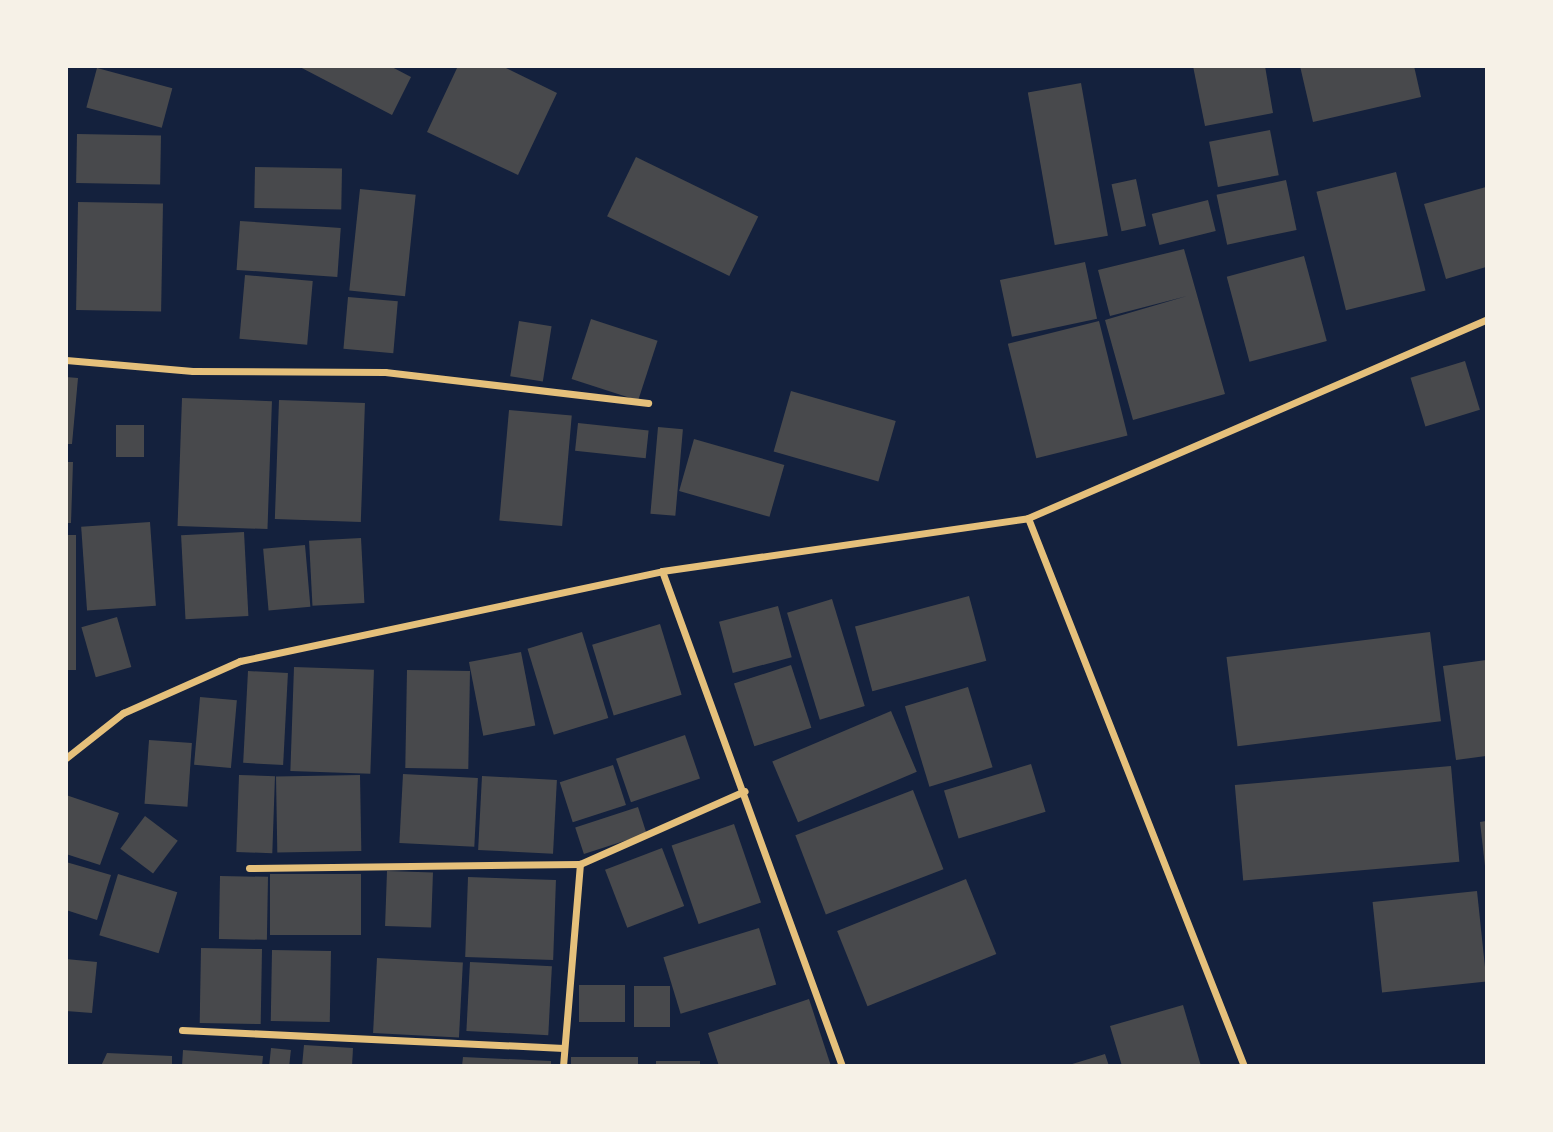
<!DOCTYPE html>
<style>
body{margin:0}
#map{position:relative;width:1553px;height:1132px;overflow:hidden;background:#14213d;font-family:"Crimson Pro",serif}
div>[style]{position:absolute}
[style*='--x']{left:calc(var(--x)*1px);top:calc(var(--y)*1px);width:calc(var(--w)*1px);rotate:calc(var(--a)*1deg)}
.building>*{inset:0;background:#48494c;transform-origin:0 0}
.minor>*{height:7px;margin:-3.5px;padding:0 3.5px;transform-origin:3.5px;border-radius:3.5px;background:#e5c07b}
span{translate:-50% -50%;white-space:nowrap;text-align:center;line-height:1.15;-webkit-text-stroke:7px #f6f1e7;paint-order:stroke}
.frame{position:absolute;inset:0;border:68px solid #f6f1e7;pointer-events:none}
</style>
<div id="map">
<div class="building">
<div style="clip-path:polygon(298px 66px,390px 66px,411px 77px,392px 115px)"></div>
<div style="clip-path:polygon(458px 66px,502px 66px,557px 93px,518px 175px,427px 132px)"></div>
<div style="clip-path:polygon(1193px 66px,1265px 66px,1273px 113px,1205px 126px)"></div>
<div style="clip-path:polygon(1300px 66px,1414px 66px,1421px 97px,1313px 122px)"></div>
<div style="left:97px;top:68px;width:78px;height:41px;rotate:15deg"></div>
<div style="left:1081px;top:83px;width:155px;height:54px;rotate:80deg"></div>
<div style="left:1270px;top:130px;width:46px;height:62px;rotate:79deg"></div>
<div style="left:77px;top:134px;width:84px;height:49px;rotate:1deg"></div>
<div style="left:636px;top:157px;width:136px;height:66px;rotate:26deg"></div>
<div style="left:255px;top:167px;width:87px;height:41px;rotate:1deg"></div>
<div style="left:1396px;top:172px;width:122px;height:82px;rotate:76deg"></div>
<div style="left:1136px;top:179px;width:48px;height:25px;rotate:78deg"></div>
<div style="left:1286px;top:180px;width:51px;height:71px;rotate:78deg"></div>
<div style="clip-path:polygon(1486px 187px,1486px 267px,1446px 279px,1424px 204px)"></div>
<div style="left:360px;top:189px;width:56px;height:102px;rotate:6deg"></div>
<div style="left:1208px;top:200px;width:32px;height:58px;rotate:76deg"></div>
<div style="left:78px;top:202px;width:85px;height:108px;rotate:1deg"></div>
<div style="left:240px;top:221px;width:101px;height:49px;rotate:4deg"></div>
<div style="clip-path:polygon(1184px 249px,1225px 394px,1133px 420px,1105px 320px,1187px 296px,1110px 316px,1098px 270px)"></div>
<div style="left:1304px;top:256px;width:88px;height:80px;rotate:75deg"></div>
<div style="left:1085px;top:262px;width:58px;height:87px;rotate:78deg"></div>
<div style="left:245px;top:275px;width:68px;height:64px;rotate:5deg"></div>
<div style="left:348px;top:297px;width:50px;height:52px;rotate:5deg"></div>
<div style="left:591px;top:319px;width:70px;height:63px;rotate:18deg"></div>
<div style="left:519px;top:321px;width:33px;height:56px;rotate:9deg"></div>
<div style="left:1099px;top:321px;width:118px;height:94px;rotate:76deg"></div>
<div style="left:1465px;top:361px;width:51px;height:57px;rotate:73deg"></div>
<div style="clip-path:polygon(66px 377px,78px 378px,72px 444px,66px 444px)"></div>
<div style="left:791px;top:391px;width:109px;height:63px;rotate:16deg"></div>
<div style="left:182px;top:398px;width:90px;height:128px;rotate:2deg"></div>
<div style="left:279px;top:400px;width:86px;height:119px;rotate:2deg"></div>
<div style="left:509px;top:410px;width:63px;height:111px;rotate:5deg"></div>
<div style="left:578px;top:423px;width:71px;height:28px;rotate:6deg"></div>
<div style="left:144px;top:425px;width:32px;height:28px;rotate:90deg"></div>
<div style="left:658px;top:427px;width:25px;height:87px;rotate:5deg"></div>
<div style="left:694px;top:439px;width:94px;height:54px;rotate:16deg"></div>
<div style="clip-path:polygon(66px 462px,73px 462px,71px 523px,66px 523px)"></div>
<div style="left:150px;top:522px;width:84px;height:69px;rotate:86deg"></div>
<div style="left:244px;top:532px;width:84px;height:63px;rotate:87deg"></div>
<div style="left:66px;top:535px;width:10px;height:135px"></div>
<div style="left:361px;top:538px;width:65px;height:52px;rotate:87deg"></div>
<div style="left:305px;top:545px;width:62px;height:42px;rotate:85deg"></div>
<div style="left:969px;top:596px;width:67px;height:118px;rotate:75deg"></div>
<div style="left:832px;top:599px;width:112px;height:47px;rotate:73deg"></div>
<div style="left:778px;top:606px;width:53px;height:61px;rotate:75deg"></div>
<div style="left:117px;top:617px;width:52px;height:37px;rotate:74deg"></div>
<div style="left:660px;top:624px;width:74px;height:71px;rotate:73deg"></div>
<div style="left:582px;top:632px;width:90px;height:57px;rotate:73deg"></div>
<div style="left:1430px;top:632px;width:90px;height:205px;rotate:83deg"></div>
<div style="left:521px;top:652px;width:75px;height:53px;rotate:79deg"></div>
<div style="clip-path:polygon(1486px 660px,1486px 756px,1456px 760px,1443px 666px)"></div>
<div style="left:791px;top:665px;width:66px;height:60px;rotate:72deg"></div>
<div style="left:294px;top:667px;width:80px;height:104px;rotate:2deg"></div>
<div style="left:407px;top:670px;width:63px;height:98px;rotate:1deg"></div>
<div style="left:248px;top:671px;width:40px;height:92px;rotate:3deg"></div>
<div style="left:968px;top:687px;width:84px;height:66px;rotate:73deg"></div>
<div style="left:200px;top:697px;width:37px;height:68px;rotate:5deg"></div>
<div style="left:891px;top:711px;width:66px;height:129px;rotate:67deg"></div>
<div style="left:685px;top:735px;width:46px;height:73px;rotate:71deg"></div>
<div style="left:149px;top:740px;width:43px;height:64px;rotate:4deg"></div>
<div style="left:1031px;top:764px;width:50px;height:91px;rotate:73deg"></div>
<div style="left:613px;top:765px;width:42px;height:56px;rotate:72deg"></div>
<div style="left:1451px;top:766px;width:96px;height:217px;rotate:85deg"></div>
<div style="left:403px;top:774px;width:75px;height:69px;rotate:3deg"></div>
<div style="left:239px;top:775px;width:36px;height:77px;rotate:2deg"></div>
<div style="left:360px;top:775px;width:76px;height:84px;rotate:89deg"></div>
<div style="left:482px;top:776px;width:75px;height:74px;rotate:3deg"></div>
<div style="left:913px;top:790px;width:85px;height:126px;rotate:69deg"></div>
<div style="clip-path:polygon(66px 795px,119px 813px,100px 865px,66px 854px)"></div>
<div style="left:638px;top:807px;width:28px;height:66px;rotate:72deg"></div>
<div style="left:145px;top:816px;width:41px;height:41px;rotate:37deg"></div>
<div style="clip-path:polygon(1486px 821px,1486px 866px,1485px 866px,1480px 822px)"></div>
<div style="left:734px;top:824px;width:83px;height:66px;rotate:71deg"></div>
<div style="left:662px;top:848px;width:62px;height:61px;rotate:69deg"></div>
<div style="clip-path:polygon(66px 862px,111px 875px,97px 920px,66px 910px)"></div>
<div style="left:387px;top:871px;width:46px;height:55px;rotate:2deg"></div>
<div style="left:118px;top:874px;width:62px;height:64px;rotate:17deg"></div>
<div style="left:270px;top:874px;width:91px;height:61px"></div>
<div style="left:220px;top:876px;width:48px;height:63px;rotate:1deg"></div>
<div style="left:468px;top:877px;width:88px;height:80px;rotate:2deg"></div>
<div style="left:966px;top:879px;width:81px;height:139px;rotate:68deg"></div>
<div style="left:1477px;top:891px;width:91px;height:105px;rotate:84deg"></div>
<div style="left:759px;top:928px;width:59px;height:100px;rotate:73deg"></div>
<div style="left:201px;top:948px;width:61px;height:75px;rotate:1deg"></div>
<div style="left:272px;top:950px;width:59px;height:71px;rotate:1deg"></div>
<div style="left:377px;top:958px;width:86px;height:75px;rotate:3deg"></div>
<div style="clip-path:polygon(66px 959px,97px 962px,92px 1013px,66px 1011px)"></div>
<div style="left:470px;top:962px;width:82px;height:69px;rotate:3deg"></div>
<div style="left:579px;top:985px;width:46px;height:37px"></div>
<div style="left:670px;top:986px;width:41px;height:36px;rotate:90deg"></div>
<div style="clip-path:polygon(809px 999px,831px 1066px,719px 1066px,708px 1033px)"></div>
<div style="clip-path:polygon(1183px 1005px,1201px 1066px,1122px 1066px,1110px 1026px)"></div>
<div style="clip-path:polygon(304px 1045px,353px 1048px,352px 1066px,302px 1066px)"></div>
<div style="left:271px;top:1048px;width:20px;height:18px;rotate:6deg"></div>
<div style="clip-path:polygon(183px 1050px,263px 1056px,262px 1066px,182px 1066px)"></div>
<div style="clip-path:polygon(107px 1053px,172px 1056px,172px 1066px,101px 1066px)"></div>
<div style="clip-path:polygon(1105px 1054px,1109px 1066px,1069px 1066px,1069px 1065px)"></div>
<div style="clip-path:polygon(463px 1057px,551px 1061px,551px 1066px,462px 1066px)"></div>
<div style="left:571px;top:1057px;width:67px;height:9px"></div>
<div style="left:656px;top:1061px;width:44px;height:5px"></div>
</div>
<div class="minor">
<div style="--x:66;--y:360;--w:127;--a:5"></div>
<div style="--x:193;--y:371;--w:192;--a:0.3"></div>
<div style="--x:385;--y:372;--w:265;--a:6.7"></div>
<div style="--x:1028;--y:518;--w:589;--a:68.49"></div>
<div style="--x:662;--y:571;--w:527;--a:70.02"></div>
<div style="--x:66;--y:758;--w:73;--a:-38.3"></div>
<div style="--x:123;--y:713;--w:128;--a:-24"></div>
<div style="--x:240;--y:661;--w:431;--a:-12"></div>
<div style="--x:662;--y:571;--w:370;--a:-8.2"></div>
<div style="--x:1028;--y:518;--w:499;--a:-23.4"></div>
<div style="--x:249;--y:868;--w:331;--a:-0.7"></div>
<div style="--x:580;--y:864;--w:180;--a:-23.9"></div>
<div style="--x:182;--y:1030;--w:382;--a:2.7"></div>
<div style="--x:563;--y:1066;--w:203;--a:-85.2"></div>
</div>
<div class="frame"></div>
</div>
